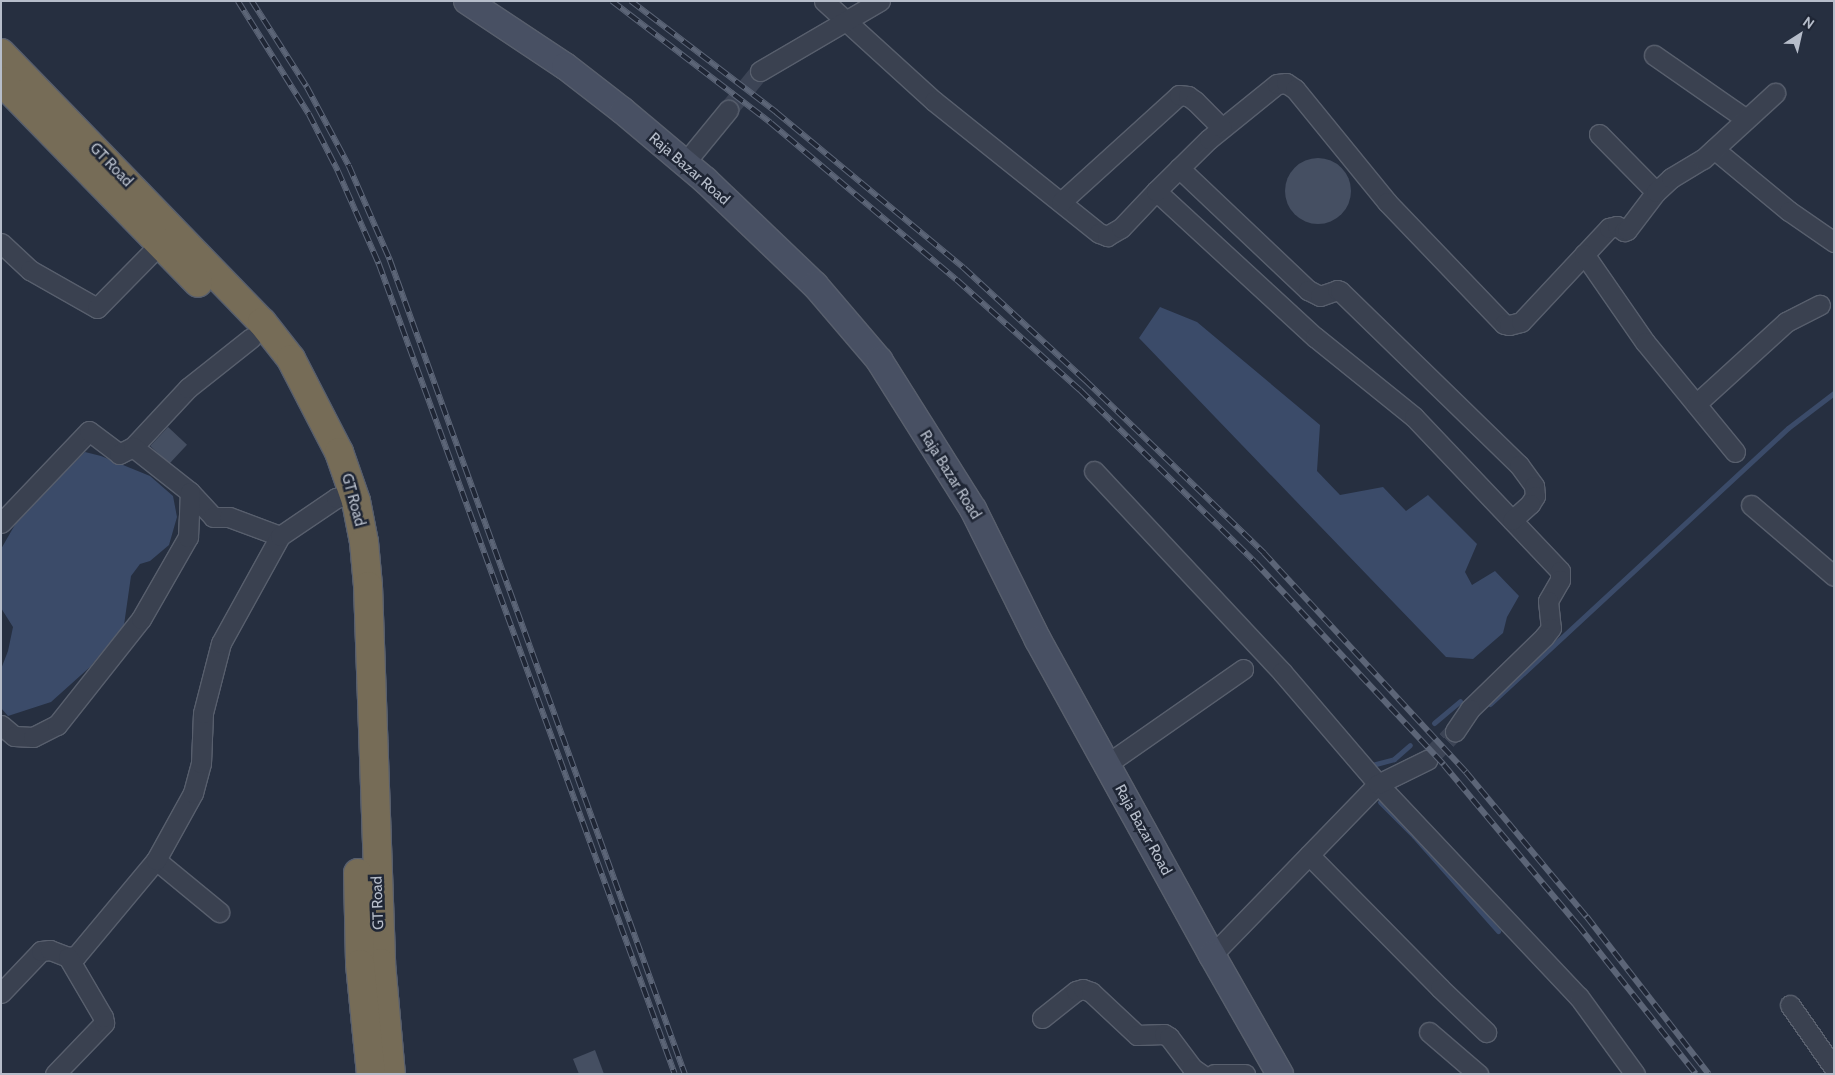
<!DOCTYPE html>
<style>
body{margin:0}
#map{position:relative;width:1835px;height:1075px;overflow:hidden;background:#262f40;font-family:Cabin,sans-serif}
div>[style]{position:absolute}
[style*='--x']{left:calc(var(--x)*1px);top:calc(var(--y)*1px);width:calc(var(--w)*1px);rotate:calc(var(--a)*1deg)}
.water>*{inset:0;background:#3b4b69}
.stream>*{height:5px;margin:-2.5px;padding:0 2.5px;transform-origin:2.5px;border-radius:2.5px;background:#3b4b69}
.building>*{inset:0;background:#454f62;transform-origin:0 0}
.round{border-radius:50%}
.street-tunnel>*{height:19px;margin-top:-9.5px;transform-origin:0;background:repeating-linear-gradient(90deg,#3c4455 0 19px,transparent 0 28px)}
.roads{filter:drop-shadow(1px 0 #585f6d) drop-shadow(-1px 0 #585f6d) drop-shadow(0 1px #585f6d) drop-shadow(0 -1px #585f6d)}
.street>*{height:19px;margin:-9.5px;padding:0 9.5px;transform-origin:9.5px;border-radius:9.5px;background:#3a4150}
.secondary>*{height:26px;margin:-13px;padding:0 13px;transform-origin:13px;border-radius:13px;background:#485063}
.highway>*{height:28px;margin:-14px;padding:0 14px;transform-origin:14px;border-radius:14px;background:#766c57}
.rail>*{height:5.5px;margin-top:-2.75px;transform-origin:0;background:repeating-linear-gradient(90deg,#1f2635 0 11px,#5c6577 0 22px);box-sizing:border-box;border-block:1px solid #5c6577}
span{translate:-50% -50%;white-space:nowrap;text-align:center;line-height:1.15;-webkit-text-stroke:5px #1f2635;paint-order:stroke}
.street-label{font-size:15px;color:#b6bdca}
.frame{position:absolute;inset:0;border:2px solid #b6bdca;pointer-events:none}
.north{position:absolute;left:1775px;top:10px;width:50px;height:50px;-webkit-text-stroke:4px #1f2635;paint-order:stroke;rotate:35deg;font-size:14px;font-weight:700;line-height:20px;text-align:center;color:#b6bdca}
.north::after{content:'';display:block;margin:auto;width:18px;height:22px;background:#b6bdca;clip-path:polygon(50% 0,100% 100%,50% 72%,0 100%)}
</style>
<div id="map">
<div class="water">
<div style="clip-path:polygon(1160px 307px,1197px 322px,1320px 425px,1317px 471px,1340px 495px,1383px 487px,1406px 511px,1428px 495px,1477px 544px,1465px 572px,1472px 585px,1495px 571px,1519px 596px,1507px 617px,1503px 633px,1473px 659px,1446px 657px,1139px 338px)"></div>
<div style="clip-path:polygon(85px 452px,101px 456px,150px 476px,173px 496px,177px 517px,169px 545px,150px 561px,140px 564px,131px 576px,124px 625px,90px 667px,51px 702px,8px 716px,1px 708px,1px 669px,8px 651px,13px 627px,1px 608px,1px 549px,20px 516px)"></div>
</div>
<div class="stream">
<div style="--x:1490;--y:704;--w:406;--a:-42.8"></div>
<div style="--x:1788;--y:428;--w:58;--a:-37.3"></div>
<div style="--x:1434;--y:723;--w:34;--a:-40"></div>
<div style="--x:1372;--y:765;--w:23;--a:-15"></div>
<div style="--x:1394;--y:759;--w:21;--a:-41"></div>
<div style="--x:1380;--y:802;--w:48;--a:45"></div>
<div style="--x:1414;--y:836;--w:127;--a:48.5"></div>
</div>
<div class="building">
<div class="round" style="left:1285px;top:158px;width:66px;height:66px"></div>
<div style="left:168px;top:427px;width:26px;height:26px;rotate:43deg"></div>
<div style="clip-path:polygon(595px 1050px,604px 1074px,579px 1074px,573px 1059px)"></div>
</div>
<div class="street-tunnel">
<div style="--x:728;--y:110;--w:50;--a:-50.6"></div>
<div style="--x:1427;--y:760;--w:40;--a:-46"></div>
</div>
<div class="roads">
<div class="street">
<div style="--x:824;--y:1;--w:149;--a:42.3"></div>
<div style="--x:934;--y:101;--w:211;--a:38.7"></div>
<div style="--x:1099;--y:233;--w:9;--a:21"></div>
<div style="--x:1107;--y:236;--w:16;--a:-30"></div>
<div style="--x:1121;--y:228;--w:51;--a:-46.6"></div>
<div style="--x:1156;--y:191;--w:216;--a:42.6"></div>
<div style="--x:1315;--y:337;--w:127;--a:38.9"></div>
<div style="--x:1414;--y:417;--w:212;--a:46.5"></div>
<div style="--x:1560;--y:571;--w:9;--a:90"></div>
<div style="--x:1560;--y:580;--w:24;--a:120"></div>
<div style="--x:1548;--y:601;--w:27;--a:84"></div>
<div style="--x:1551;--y:628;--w:11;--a:128"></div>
<div style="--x:1544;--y:637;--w:103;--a:135.8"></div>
<div style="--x:1470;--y:709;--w:27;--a:124"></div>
<div style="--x:1654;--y:55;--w:112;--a:34.8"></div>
<div style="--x:760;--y:71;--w:139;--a:-30.3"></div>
<div style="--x:1599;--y:134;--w:81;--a:45.5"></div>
<div style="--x:1714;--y:149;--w:97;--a:39.6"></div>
<div style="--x:1789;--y:211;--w:55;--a:34.6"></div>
<div style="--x:684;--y:164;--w:70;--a:-50.8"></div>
<div style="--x:1179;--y:168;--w:178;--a:43.4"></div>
<div style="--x:1308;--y:290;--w:13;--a:27"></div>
<div style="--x:1320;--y:296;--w:18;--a:-19"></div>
<div style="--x:1337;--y:290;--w:3;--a:18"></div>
<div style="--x:1340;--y:291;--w:250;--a:44.2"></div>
<div style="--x:1519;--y:465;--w:26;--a:54"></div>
<div style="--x:1534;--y:486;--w:10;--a:84"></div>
<div style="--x:1535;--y:496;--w:9;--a:122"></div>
<div style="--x:1530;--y:504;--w:24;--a:138"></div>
<div style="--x:1156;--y:191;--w:74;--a:-44.5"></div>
<div style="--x:1209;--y:139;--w:87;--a:-39"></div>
<div style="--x:1277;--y:84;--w:9;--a:-6"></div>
<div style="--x:1286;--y:83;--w:11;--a:34"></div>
<div style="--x:1295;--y:89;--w:146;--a:50.8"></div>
<div style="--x:1387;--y:202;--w:169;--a:46.2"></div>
<div style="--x:1504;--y:324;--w:5;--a:11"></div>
<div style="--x:1509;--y:325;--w:12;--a:-14"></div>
<div style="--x:1521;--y:322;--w:129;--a:-46.9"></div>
<div style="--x:1609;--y:228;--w:8;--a:-14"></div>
<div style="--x:1617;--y:226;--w:9;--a:36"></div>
<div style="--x:1624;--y:231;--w:3;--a:-18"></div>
<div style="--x:1627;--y:230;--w:48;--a:-52.7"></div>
<div style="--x:1656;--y:192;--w:21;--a:-43"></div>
<div style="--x:1671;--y:178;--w:37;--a:-31"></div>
<div style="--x:1703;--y:159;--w:98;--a:-42.5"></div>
<div style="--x:1061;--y:202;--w:159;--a:-42.2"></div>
<div style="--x:1179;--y:95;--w:9;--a:6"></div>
<div style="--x:1188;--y:96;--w:9;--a:36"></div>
<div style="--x:1195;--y:101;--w:38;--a:45"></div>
<div style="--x:1;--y:243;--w:40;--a:43"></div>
<div style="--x:30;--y:270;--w:77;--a:29.6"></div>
<div style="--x:97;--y:308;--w:90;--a:-45.5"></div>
<div style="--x:1584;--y:254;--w:107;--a:55.3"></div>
<div style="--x:1645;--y:342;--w:142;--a:50.7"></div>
<div style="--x:1696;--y:404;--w:122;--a:-42.3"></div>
<div style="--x:1786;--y:322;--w:38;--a:-27"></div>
<div style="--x:133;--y:447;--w:81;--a:-47"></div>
<div style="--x:188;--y:388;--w:80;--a:-38.4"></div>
<div style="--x:1094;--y:471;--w:275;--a:46.9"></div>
<div style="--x:1282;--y:672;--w:148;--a:49.4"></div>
<div style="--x:1378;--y:784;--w:293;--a:46.7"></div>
<div style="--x:1579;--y:997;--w:95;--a:54"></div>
<div style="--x:1751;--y:505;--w:109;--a:40.5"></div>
<div style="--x:1;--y:523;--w:127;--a:-46.3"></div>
<div style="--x:89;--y:431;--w:38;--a:37"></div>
<div style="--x:119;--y:454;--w:16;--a:-27"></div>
<div style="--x:133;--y:447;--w:73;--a:38.3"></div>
<div style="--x:190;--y:492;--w:34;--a:47"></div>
<div style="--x:213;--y:517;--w:16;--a:0"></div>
<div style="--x:229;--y:517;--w:54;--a:20.4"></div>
<div style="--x:1;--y:725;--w:17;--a:40"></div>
<div style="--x:14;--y:736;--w:19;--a:3"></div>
<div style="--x:33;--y:737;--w:27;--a:-27"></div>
<div style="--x:57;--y:725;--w:135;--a:-51.6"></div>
<div style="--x:141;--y:619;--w:95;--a:-60.2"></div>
<div style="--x:188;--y:537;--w:45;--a:-87.5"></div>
<div style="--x:1107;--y:764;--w:166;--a:-34.9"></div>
<div style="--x:1309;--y:855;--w:187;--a:45.4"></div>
<div style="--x:1440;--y:988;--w:64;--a:43.7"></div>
<div style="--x:156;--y:860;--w:82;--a:39.5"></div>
<div style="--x:1212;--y:955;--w:238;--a:-45.9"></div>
<div style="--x:1378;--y:784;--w:55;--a:-26.1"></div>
<div style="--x:1;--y:993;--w:58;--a:-46.4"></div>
<div style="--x:41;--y:951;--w:9;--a:-6"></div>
<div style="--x:50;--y:950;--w:19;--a:21"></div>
<div style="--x:68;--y:957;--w:8;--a:-7"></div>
<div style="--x:76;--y:956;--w:125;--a:-50.2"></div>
<div style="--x:156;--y:860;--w:77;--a:-61.1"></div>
<div style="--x:193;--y:793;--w:31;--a:-75"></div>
<div style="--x:201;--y:763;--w:50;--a:-87.7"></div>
<div style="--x:203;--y:713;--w:72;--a:-75.6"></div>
<div style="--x:221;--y:643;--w:122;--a:-61.1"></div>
<div style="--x:280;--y:536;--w:68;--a:-34.2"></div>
<div style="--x:336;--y:498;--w:17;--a:-13"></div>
<div style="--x:1790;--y:1005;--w:77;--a:55.1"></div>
<div style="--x:1042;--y:1018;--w:43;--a:-38.5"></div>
<div style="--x:1076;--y:991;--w:7;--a:-16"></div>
<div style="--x:1083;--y:989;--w:9;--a:21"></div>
<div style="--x:1091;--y:992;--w:63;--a:43.1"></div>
<div style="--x:1137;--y:1035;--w:27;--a:-2"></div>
<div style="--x:1164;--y:1034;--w:6;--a:31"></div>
<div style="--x:1169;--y:1037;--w:39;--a:53"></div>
<div style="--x:1192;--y:1068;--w:11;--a:34"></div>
<div style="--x:1429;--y:1032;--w:65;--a:40.6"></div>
<div style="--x:55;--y:1074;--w:71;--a:-46.1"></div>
<div style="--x:104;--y:1023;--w:6;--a:-99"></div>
<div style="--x:103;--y:1017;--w:69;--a:-120.3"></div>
<div style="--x:1214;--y:1074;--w:31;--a:0"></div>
</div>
<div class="secondary">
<div style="--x:467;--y:1;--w:118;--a:33.6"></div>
<div style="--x:565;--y:66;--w:73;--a:37.8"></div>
<div style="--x:623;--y:111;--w:107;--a:40.1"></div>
<div style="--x:705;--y:180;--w:152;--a:43.7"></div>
<div style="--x:815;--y:285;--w:99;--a:49.5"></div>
<div style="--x:879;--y:360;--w:176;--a:57.8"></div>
<div style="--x:973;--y:509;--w:146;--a:63.6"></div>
<div style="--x:1038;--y:640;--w:360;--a:61.1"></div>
<div style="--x:1212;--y:955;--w:137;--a:60.3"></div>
</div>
<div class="highway">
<div style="--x:1;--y:53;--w:375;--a:45.9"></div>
<div style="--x:262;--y:322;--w:47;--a:51.9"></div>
<div style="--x:291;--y:359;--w:105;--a:62.7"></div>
<div style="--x:339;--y:452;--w:52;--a:70.9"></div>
<div style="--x:356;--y:501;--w:42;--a:79"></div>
<div style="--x:364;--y:542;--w:44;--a:84.8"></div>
<div style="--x:368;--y:586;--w:377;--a:88"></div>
<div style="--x:381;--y:963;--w:111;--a:84.9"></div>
<div style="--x:1;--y:81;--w:282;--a:45.7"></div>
<div style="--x:358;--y:873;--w:91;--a:88.7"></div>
<div style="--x:360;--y:964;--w:111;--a:84.3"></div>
</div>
</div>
<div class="rail">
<div style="--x:238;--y:1;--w:133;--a:57.9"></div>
<div style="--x:309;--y:114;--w:64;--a:63"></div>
<div style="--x:338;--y:171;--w:102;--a:66.2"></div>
<div style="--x:379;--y:264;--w:862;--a:69.93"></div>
<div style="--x:252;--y:1;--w:102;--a:57.4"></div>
<div style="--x:307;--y:87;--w:89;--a:62"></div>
<div style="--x:349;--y:166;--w:103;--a:66.4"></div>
<div style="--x:390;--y:260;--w:866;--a:70.08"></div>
<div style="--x:612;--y:1;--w:200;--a:37.5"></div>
<div style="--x:771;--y:123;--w:243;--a:40.2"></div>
<div style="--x:957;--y:280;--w:165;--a:41.8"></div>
<div style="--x:1080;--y:390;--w:245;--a:44.5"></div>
<div style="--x:1255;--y:562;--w:277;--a:47"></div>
<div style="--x:1444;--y:765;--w:209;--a:50.1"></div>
<div style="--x:1578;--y:925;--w:190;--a:51.6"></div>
<div style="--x:631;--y:1;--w:183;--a:37.4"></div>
<div style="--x:776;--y:112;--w:244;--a:39.7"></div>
<div style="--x:964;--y:268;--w:165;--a:42.8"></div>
<div style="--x:1085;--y:380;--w:249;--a:44"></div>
<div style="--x:1264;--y:553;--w:298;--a:47.3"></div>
<div style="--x:1466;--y:772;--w:189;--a:50.2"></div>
<div style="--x:1587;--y:917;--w:199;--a:52.2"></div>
</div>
<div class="street-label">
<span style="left:111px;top:165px;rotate:46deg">GT Road</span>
<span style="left:689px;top:169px;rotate:41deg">Raja Bazar Road</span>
<span style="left:950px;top:475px;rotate:58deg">Raja Bazar Road</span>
<span style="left:353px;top:500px;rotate:75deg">GT Road</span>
<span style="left:1143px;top:830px;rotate:61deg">Raja Bazar Road</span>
<span style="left:378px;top:903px;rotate:-92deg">GT Road</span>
</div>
<div class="frame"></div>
<div class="north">N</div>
</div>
